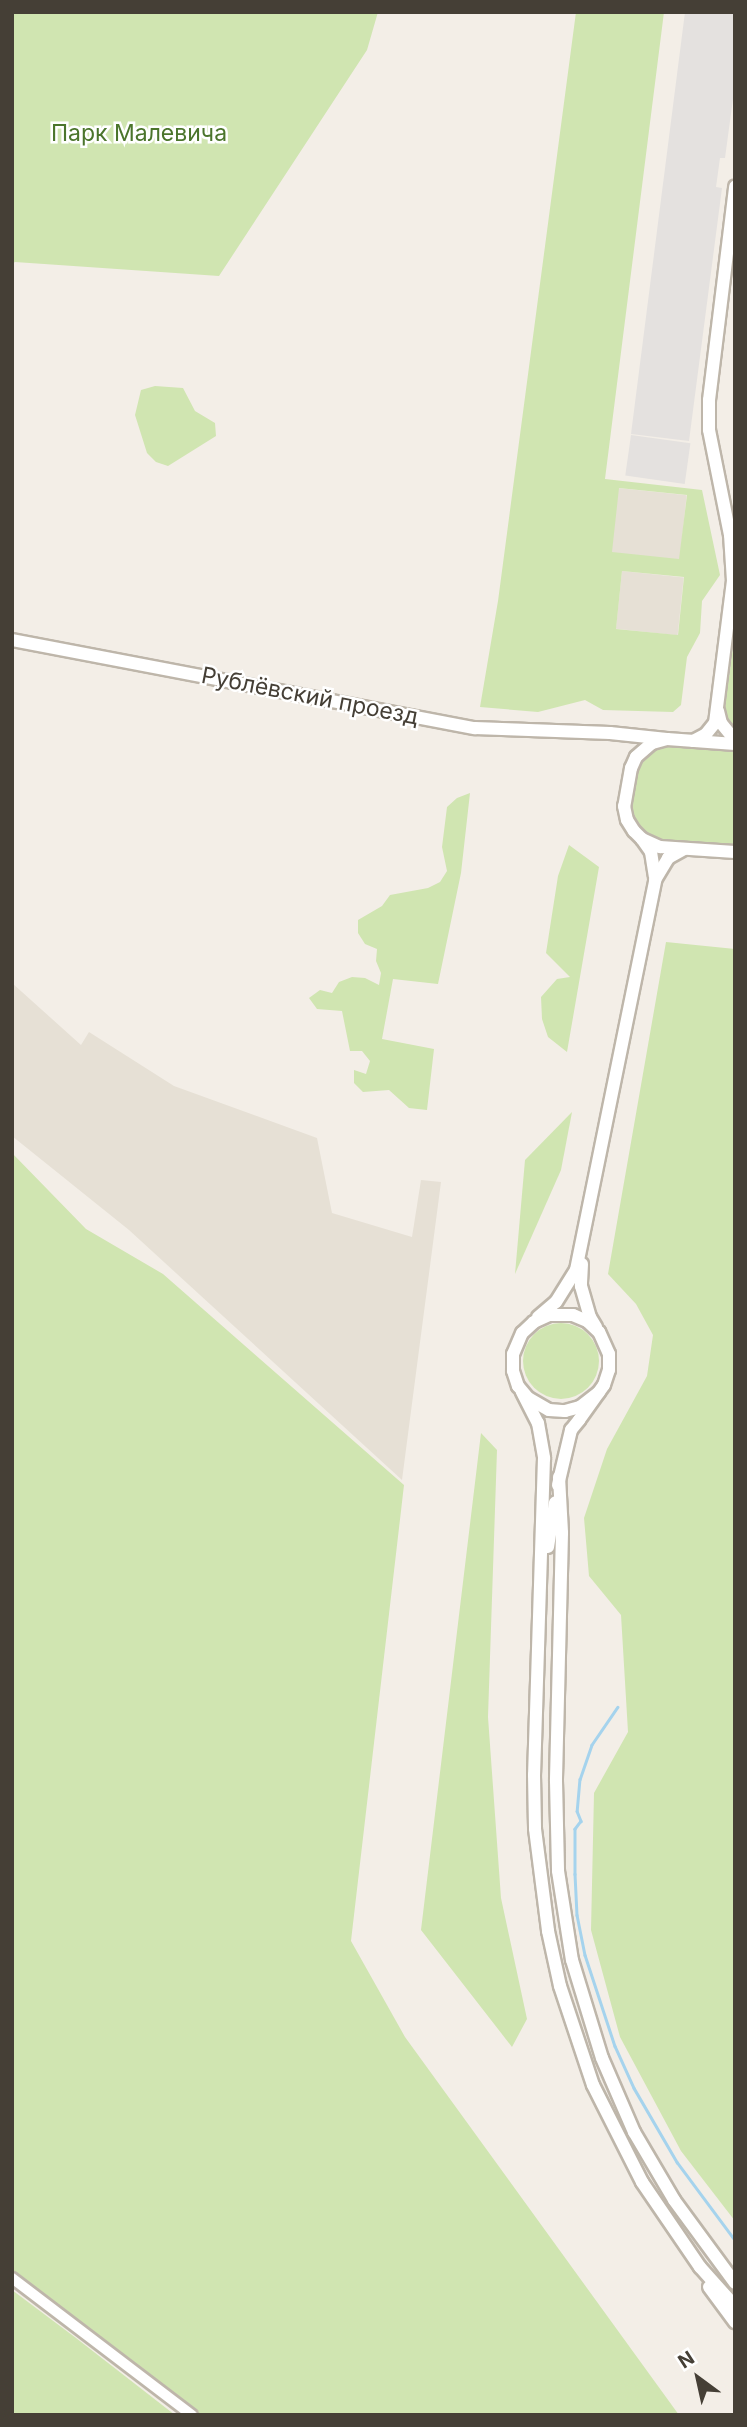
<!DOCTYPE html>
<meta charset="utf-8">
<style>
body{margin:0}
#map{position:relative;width:747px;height:2427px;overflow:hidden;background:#f3eee7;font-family:Inter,sans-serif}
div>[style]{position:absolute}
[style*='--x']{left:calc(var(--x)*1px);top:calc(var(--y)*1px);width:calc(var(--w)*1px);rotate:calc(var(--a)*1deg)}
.residential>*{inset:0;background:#e6e0d5;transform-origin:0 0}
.green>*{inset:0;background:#d0e5b1}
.round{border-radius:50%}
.parking>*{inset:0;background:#e4e1df;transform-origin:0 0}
.stream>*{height:2.5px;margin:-1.25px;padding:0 1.25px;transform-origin:1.25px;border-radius:1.25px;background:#a5d3ed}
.roads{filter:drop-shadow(2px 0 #beb6aa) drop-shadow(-2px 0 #beb6aa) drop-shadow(0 2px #beb6aa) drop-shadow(0 -2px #beb6aa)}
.minor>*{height:10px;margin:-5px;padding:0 5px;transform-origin:5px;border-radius:5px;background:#fff}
.tertiary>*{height:12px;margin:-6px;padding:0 6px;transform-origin:6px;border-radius:6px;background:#fff}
span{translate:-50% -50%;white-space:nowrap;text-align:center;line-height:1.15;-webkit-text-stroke:5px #fff;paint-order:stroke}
.park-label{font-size:23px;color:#4b752c}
.street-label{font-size:23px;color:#453f36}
.frame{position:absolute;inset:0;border:14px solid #453f36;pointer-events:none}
.north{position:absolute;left:663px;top:2343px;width:70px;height:70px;-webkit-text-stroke:5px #fff;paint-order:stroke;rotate:327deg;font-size:19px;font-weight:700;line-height:28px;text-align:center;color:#453f36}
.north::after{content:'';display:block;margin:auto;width:24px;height:32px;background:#453f36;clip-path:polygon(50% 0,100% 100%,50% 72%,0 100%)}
</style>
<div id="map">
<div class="residential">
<div style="left:618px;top:488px;width:69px;height:65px;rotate:6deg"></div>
<div style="left:622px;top:571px;width:62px;height:58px;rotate:6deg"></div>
<div style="clip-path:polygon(12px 983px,81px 1045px,89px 1032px,174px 1086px,317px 1138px,332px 1213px,412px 1237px,421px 1180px,441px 1182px,402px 1480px,129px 1230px,12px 1136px)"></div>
</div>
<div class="green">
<div style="clip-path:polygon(12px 12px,378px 12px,367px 50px,219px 276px,15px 262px,12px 264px)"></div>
<div style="clip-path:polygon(evenodd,576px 12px,664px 12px,605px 479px,702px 490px,720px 575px,702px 601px,700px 633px,687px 657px,681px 705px,673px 712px,603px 710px,585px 700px,538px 712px,480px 707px,498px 601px,576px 12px,619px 488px,687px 495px,679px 559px,612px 552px,619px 488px,576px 12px,622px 571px,684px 577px,678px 635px,616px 629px,622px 571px)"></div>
<div style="clip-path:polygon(155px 386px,183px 388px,195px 411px,215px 423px,216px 436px,168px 466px,156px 462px,147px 453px,135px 415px,141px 390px)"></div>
<div style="clip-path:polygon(735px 633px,735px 733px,724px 714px)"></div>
<div style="clip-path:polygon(671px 746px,735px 750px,735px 848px,661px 842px,638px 827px,630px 811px,632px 776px,639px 762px,653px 750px)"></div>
<div style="clip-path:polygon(470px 793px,461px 873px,438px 984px,393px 979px,382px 1039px,434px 1049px,427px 1110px,409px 1108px,389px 1090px,363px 1092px,354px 1083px,354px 1070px,366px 1074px,370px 1061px,362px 1051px,350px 1051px,342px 1011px,317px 1009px,309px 998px,320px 990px,332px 993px,339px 982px,352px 977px,365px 978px,379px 985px,381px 973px,376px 961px,377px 949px,365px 944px,358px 933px,358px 920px,382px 906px,390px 895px,428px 888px,440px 882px,447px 871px,442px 847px,447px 807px,457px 798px)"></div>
<div style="clip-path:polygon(569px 845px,599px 867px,567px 1052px,548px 1037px,542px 1019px,541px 997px,557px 979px,570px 977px,546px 953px,558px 876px)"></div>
<div style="clip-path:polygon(666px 942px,735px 949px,735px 2221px,681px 2151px,620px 2037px,591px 1930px,594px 1793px,628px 1732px,621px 1615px,589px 1576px,584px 1518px,607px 1449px,647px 1376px,653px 1335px,636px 1304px,608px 1274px)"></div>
<div style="clip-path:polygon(572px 1112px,561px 1170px,515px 1274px,525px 1160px)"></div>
<div style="clip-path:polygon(12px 1153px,86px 1229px,163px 1274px,404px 1485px,351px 1941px,405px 2037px,679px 2415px,199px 2415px,12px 2272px)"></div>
<div class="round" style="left:523px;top:1323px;width:76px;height:76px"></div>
<div style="clip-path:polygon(481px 1433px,497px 1450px,488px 1717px,501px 1898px,527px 2019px,512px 2047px,421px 1930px)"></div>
<div style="clip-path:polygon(12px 2290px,76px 2338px,175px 2415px,12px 2415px)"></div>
</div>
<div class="parking">
<div style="clip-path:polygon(685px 12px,735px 12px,735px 84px,725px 158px,720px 158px,716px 187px,722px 188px,689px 441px,631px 434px)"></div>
<div style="left:631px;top:435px;width:60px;height:41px;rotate:8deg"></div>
</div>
<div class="stream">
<div style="--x:618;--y:1707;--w:46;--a:124.4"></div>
<div style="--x:592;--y:1745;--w:36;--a:109"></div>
<div style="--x:580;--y:1779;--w:32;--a:95"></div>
<div style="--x:577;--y:1811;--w:11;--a:68"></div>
<div style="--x:581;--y:1821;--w:10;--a:127"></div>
<div style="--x:575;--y:1829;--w:45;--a:90"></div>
<div style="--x:575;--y:1874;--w:41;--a:87.2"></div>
<div style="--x:577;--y:1915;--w:41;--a:78.7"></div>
<div style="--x:585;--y:1955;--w:96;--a:71.8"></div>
<div style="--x:615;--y:2046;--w:46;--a:65.7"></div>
<div style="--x:634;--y:2088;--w:86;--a:59.8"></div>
<div style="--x:677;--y:2162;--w:97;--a:53.4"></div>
</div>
<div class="roads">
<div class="minor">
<div style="--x:12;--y:2278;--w:226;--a:37.3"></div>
</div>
<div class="tertiary">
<div style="--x:12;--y:640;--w:471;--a:10.8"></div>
<div style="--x:475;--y:728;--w:135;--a:2.1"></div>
<div style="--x:610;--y:733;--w:57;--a:6"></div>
<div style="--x:718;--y:711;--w:12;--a:76"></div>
<div style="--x:721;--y:723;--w:22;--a:51"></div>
<div style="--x:693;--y:741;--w:15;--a:-28"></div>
<div style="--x:706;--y:734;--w:14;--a:-51"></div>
<div style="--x:715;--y:723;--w:143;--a:-82.8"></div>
<div style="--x:733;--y:581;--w:46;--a:-93.7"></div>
<div style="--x:730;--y:535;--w:107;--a:-101.3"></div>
<div style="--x:709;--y:430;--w:30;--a:-90"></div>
<div style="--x:709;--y:400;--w:215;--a:-83"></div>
<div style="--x:735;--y:744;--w:68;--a:-175.8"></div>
<div style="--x:667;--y:739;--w:16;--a:165"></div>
<div style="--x:652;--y:743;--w:21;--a:139"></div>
<div style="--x:636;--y:757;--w:12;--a:114"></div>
<div style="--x:631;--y:768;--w:39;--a:100"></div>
<div style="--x:624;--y:806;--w:14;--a:78"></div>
<div style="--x:627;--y:820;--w:13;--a:58"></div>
<div style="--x:634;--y:831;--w:11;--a:45"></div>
<div style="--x:642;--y:839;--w:20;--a:24"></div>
<div style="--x:660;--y:847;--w:75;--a:3.8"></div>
<div style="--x:642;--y:839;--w:16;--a:55"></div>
<div style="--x:651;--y:852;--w:24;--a:81"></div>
<div style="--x:582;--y:1264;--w:22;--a:93"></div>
<div style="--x:581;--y:1286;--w:32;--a:74"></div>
<div style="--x:590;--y:1317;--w:12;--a:59"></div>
<div style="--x:538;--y:1317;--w:23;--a:-40"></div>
<div style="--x:556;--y:1302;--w:38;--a:-58"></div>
<div style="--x:576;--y:1270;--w:398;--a:-78.5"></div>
<div style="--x:655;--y:880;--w:26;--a:-59"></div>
<div style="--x:668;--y:858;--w:18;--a:-29"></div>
<div style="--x:522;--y:1392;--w:35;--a:63"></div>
<div style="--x:538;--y:1423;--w:36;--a:80"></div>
<div style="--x:544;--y:1458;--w:317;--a:91.8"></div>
<div style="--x:534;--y:1775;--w:54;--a:88.9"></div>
<div style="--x:535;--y:1829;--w:103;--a:82.7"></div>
<div style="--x:548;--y:1931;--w:56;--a:77.7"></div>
<div style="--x:560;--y:1986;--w:104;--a:71.6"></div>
<div style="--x:593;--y:2085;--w:109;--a:63.2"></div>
<div style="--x:642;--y:2182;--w:103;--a:55.7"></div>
<div style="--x:700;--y:2267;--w:52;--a:48.1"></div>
<div style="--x:559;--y:1477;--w:56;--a:86.9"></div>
<div style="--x:562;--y:1533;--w:248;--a:91.4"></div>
<div style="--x:556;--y:1781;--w:90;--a:88.7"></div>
<div style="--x:558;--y:1871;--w:90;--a:81.1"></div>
<div style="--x:572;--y:1960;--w:102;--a:73"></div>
<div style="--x:602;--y:2058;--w:81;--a:66.6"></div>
<div style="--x:634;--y:2132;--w:79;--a:59.5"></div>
<div style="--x:674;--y:2200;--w:103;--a:53.7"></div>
<div style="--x:558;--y:1485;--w:57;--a:-76.7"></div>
<div style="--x:571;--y:1430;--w:13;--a:-51"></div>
<div style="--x:579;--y:1420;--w:43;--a:-54.5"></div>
<div style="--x:604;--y:1385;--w:16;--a:-72"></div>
<div style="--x:609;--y:1370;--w:16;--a:-90"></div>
<div style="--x:609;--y:1354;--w:24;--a:-114"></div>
<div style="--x:599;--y:1332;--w:16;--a:-137"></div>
<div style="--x:587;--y:1321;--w:15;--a:-157"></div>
<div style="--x:573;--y:1315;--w:24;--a:180"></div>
<div style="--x:549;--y:1315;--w:17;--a:155"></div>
<div style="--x:534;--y:1322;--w:16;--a:137"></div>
<div style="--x:522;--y:1333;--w:23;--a:113"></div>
<div style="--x:513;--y:1354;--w:17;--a:90"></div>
<div style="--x:513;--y:1371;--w:16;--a:72"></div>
<div style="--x:518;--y:1386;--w:16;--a:50"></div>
<div style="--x:528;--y:1398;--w:24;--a:30"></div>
<div style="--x:549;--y:1410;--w:16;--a:4"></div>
<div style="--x:565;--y:1411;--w:16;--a:-15"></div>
<div style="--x:580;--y:1407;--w:24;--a:-38"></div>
<div style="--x:548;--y:1547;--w:45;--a:-81"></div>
<div style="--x:709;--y:2287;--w:44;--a:53.4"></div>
</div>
</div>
<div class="park-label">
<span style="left:139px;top:133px">Парк Малевича</span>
</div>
<div class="street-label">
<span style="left:310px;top:696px;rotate:11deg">Рублёвский проезд</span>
</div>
<div class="frame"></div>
<div class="north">N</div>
</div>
